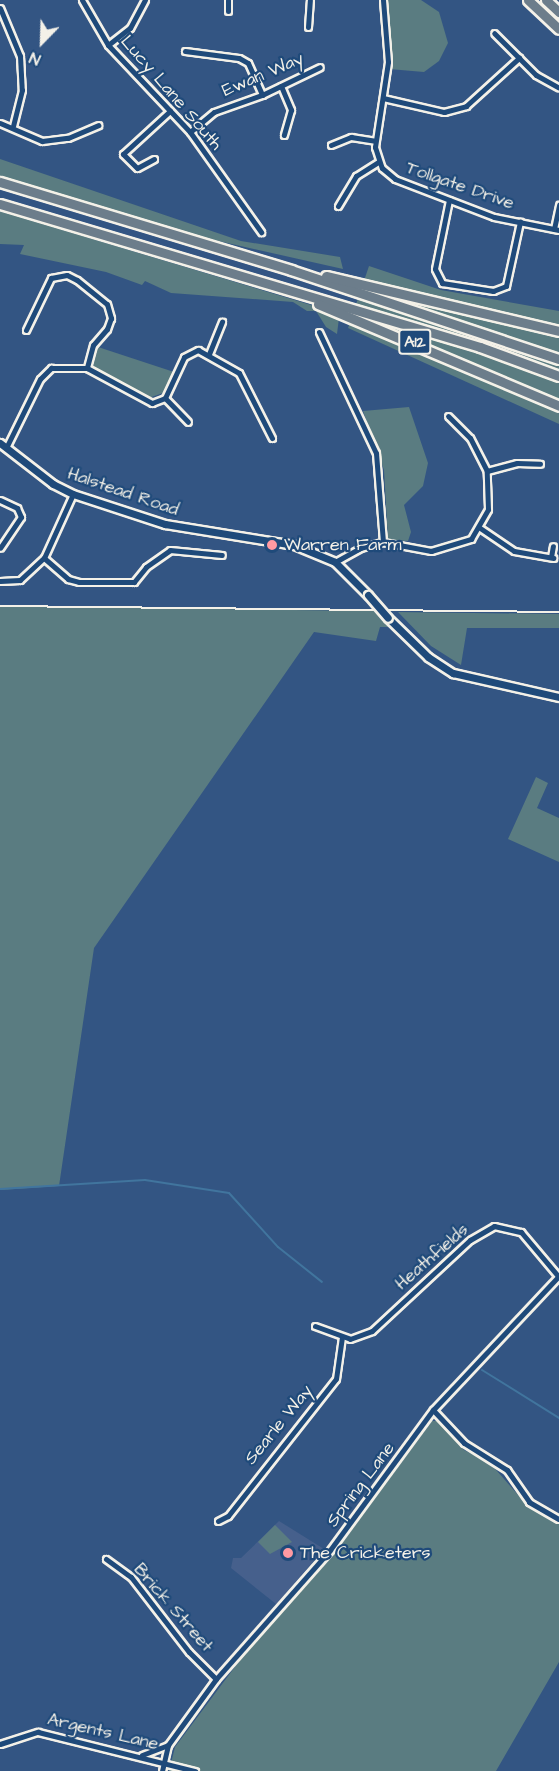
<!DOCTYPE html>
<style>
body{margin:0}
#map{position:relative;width:559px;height:1771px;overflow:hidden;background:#335583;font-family:"Architects Daughter",sans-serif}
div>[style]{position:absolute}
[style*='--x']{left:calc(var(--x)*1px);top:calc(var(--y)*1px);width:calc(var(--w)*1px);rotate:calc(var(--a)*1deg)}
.built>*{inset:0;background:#46608c}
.green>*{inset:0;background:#5a7c81}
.stream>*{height:2px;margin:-1px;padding:0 1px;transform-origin:1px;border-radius:1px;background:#41759e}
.roads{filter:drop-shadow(2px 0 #f4f1e8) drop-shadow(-2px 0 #f4f1e8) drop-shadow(0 2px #f4f1e8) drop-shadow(0 -2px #f4f1e8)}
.minor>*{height:5px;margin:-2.5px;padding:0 2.5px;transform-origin:2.5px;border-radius:2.5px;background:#1f4a7a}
.tertiary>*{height:7px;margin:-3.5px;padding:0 3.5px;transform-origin:3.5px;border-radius:3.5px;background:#1f4a7a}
.primary>*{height:9px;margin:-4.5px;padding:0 4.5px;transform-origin:4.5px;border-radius:4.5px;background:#6c7d8b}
.trunk>*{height:9px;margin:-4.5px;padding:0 4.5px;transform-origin:4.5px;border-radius:4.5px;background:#6c7d8b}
.rail>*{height:2px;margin:-1px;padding:0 1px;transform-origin:1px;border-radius:1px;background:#f4f1e8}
.bridges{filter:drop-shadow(2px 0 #f4f1e8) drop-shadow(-2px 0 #f4f1e8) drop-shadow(0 2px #f4f1e8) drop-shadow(0 -2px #f4f1e8)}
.tertiary-bridge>*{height:7px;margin:-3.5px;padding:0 3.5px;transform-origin:3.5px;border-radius:3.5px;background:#1f4a7a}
.dots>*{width:16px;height:16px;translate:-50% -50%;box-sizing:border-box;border:3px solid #1f4a7a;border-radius:50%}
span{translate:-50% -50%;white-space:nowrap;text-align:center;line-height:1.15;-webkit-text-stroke:4.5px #1f4a7a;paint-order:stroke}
.shield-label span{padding:2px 4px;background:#1f4a7a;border:2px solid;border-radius:4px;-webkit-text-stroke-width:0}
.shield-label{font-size:16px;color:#f4f1e8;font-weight:700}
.street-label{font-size:18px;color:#f4f1e8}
.poi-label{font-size:18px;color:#f4f1e8}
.left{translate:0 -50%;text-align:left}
.north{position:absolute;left:12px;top:12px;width:60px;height:60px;-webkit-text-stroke:4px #1f4a7a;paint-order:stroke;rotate:203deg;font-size:16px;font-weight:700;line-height:24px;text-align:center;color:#f4f1e8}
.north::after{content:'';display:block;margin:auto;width:21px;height:27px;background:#f4f1e8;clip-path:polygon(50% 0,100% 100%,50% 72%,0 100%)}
</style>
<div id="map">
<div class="built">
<div style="clip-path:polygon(279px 1521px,324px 1549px,276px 1604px,231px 1568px,233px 1558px,241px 1558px)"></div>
</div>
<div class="green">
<div style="clip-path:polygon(386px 0,421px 0,439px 12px,448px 43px,439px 61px,424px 72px,389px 69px)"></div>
<div style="clip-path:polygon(0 159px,241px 241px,340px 257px,343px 269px,214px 240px,0 177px)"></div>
<div style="clip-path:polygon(0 211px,331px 311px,330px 315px,339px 318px,337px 334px,326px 327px,316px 311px,307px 311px,293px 302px,171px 293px,145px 281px,142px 285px,106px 272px,20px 254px,24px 245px,0 244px)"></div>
<div style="clip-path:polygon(369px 266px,441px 290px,559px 311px,559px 424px,348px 328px)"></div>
<div style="clip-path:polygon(98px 347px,174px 372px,163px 393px,146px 399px,93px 366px)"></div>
<div style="clip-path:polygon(409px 407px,428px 463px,423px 486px,404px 505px,411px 532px,408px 541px,388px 540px,384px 470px,363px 411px)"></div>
<div style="clip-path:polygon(0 606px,374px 611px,389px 627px,380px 627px,376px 641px,314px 632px,94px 948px,59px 1186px,0 1190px)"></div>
<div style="clip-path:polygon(398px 612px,559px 614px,559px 628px,467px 628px,461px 665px,431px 646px)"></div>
<div style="clip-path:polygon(536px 777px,548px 783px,537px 808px,559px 818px,559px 862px,508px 839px)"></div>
<div style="clip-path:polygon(432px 1421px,438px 1421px,464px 1450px,490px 1463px,527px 1505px,559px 1524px,559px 1662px,496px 1771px,169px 1771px,175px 1747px,252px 1644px,332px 1557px)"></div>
<div style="clip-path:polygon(275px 1525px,292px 1542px,270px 1554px,258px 1542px)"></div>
</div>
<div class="stream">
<div style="--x:0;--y:1189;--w:145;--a:-3.6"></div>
<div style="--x:145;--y:1180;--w:85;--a:8.8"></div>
<div style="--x:229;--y:1193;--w:73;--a:47.8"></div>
<div style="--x:278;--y:1247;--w:56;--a:38.5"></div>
<div style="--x:482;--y:1370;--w:91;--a:31.9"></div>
</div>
<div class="roads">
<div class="minor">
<div style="--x:82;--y:0;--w:52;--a:60"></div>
<div style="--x:108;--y:45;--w:120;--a:46.7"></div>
<div style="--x:190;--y:132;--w:123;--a:54.6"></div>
<div style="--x:228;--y:0;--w:11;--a:90"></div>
<div style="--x:383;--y:0;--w:62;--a:85.4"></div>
<div style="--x:388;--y:62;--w:86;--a:98.7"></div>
<div style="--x:375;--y:147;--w:22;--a:72"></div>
<div style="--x:382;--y:168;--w:17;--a:40"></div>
<div style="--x:395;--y:179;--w:106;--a:21"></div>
<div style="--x:494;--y:217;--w:66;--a:11.3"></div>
<div style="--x:0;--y:8;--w:52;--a:67.4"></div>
<div style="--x:20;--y:56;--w:34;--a:87"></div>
<div style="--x:22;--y:90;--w:37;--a:104"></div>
<div style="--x:308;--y:27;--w:27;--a:-86"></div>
<div style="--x:108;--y:45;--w:28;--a:-38"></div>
<div style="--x:130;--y:28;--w:32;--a:-62"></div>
<div style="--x:185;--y:51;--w:54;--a:7.4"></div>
<div style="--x:239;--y:58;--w:10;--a:29"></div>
<div style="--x:248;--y:63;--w:35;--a:66"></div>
<div style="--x:519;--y:58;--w:24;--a:45"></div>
<div style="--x:536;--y:75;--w:26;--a:29"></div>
<div style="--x:281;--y:86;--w:26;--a:67"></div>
<div style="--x:291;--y:110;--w:26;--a:106"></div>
<div style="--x:383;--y:98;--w:63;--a:12.9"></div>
<div style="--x:444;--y:112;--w:23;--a:-15"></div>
<div style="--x:466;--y:106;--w:72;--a:-42.2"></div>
<div style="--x:519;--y:58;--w:35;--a:-135"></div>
<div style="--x:0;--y:123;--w:46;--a:23.2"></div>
<div style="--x:42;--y:141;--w:26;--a:-7"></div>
<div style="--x:68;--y:138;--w:33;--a:-23"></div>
<div style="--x:190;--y:132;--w:31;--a:-40"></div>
<div style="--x:214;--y:112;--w:51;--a:-19.5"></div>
<div style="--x:262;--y:95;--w:64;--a:-25.8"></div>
<div style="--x:331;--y:145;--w:22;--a:-22"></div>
<div style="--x:351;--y:137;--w:24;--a:9"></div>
<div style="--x:154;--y:159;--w:19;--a:152"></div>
<div style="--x:137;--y:168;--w:20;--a:-135"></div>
<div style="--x:123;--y:154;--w:64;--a:-42.5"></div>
<div style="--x:449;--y:200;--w:70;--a:101.5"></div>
<div style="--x:435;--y:269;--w:16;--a:63"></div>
<div style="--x:442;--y:283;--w:52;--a:8.9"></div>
<div style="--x:493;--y:291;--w:14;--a:-21"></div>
<div style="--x:506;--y:286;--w:66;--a:-77.7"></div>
<div style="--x:338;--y:206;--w:35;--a:-59"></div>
<div style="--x:356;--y:176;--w:26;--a:-32"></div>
<div style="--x:554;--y:229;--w:25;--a:-78"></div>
<div style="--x:26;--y:330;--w:58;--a:-64.3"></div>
<div style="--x:51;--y:278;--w:16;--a:-11"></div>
<div style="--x:67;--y:275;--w:11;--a:27"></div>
<div style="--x:77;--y:280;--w:38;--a:39"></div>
<div style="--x:107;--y:304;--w:15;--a:74"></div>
<div style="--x:111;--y:318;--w:12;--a:110"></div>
<div style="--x:107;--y:329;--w:21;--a:131"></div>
<div style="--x:93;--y:345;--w:24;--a:105"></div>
<div style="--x:319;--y:332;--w:134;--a:64.8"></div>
<div style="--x:376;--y:453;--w:89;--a:85.5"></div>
<div style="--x:209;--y:354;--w:35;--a:-68"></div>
<div style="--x:165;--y:398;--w:33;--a:46"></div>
<div style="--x:6;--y:448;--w:77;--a:-63.8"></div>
<div style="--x:40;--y:379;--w:16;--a:-45"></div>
<div style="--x:51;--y:368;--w:36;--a:0"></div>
<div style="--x:87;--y:368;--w:74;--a:28.3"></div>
<div style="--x:152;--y:403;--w:14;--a:-21"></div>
<div style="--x:165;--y:398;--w:45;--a:-65.1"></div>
<div style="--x:184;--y:357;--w:16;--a:-27"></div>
<div style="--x:198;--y:350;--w:47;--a:29.3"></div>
<div style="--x:239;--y:373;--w:73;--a:63.1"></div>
<div style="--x:487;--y:471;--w:31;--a:-15"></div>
<div style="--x:517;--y:463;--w:23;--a:2"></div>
<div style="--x:0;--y:500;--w:19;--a:25"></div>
<div style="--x:17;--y:508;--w:10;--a:66"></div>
<div style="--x:21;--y:517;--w:37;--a:124"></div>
<div style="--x:480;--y:528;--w:41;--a:34.1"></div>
<div style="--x:514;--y:551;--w:40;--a:10"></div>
<div style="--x:551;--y:557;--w:11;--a:-80"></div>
<div style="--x:44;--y:558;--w:32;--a:41"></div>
<div style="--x:68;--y:579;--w:11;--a:15"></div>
<div style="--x:79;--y:582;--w:55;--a:0"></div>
<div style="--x:134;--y:582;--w:19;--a:-51"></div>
<div style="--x:146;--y:567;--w:29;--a:-35"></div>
<div style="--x:170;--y:550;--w:52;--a:5.5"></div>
<div style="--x:335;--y:562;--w:29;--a:-29"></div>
<div style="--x:360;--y:548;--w:24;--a:-15"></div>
<div style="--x:383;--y:542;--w:49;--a:10.6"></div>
<div style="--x:431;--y:551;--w:42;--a:-16.7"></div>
<div style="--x:471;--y:539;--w:34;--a:-60"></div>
<div style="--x:488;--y:509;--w:38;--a:-92"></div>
<div style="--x:487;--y:471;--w:37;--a:-117"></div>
<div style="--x:470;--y:438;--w:31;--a:-135"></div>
<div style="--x:0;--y:581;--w:20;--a:-3"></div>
<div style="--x:20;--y:580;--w:33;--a:-43"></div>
<div style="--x:44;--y:558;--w:70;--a:-65.6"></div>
<div style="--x:315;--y:1326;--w:37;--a:20"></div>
<div style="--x:350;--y:1339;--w:23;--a:-20"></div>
<div style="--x:372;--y:1331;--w:134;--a:-42.9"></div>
<div style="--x:470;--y:1240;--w:28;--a:-30"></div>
<div style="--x:494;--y:1226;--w:28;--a:13"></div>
<div style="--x:521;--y:1232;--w:57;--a:49.9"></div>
<div style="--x:433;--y:1410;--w:45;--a:46.8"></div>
<div style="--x:464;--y:1443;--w:51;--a:32.1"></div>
<div style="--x:507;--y:1470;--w:39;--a:55"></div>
<div style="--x:529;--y:1502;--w:34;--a:30"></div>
<div style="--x:218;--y:1521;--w:11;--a:-27"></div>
<div style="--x:228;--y:1516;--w:174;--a:-51.8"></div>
<div style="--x:336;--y:1379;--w:42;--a:-81.9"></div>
<div style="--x:106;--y:1559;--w:31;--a:36"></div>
<div style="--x:131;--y:1577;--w:95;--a:52.3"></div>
<div style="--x:189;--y:1652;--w:38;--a:45"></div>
<div style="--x:0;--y:1744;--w:40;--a:-18"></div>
<div style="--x:38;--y:1732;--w:162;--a:14"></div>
<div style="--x:142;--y:1755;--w:28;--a:-21"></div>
<div style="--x:162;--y:1771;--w:27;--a:-77"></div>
<div style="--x:168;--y:1745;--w:82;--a:-54"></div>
<div style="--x:216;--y:1679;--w:172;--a:-48.5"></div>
<div style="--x:330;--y:1550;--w:174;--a:-53.7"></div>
<div style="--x:433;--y:1410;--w:184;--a:-46.8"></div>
</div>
<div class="tertiary">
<div style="--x:0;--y:443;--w:67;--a:37.7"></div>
<div style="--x:53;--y:484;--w:22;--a:27"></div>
<div style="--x:73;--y:494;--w:97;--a:18.1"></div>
<div style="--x:165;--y:524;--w:131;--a:9.2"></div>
<div style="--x:294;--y:545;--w:44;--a:22.5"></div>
<div style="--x:335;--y:562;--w:47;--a:45"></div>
<div style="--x:388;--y:618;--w:56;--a:44.3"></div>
<div style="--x:428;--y:657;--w:30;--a:33"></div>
<div style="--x:453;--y:673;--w:109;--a:12.8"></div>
</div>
<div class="primary">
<div style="--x:528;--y:0;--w:42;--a:43.1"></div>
<div style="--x:546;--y:0;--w:18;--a:43"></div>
</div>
<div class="trunk">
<div style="--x:0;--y:182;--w:304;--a:16.8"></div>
<div style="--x:291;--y:270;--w:282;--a:18.4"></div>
<div style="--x:0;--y:204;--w:501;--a:16.59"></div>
<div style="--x:480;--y:347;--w:84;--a:20.2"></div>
<div style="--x:326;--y:276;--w:239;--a:13.3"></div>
<div style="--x:318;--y:304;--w:262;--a:22.9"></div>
</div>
</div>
<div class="rail">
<div style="--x:0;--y:606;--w:559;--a:0.61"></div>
</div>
<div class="bridges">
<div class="tertiary-bridge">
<div style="--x:368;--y:595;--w:30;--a:49"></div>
</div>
</div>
<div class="dots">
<div style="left:272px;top:545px;background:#ff9aa2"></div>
<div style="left:288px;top:1553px;background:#ff9aa2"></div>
</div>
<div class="shield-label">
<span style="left:415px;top:342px">A12</span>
</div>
<div class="street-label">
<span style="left:263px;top:75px;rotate:-23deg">Ewan Way</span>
<span style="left:171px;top:93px;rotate:49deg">Lucy Lane South</span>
<span style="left:460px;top:186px;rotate:19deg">Tollgate Drive</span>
<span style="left:123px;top:492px;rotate:19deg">Halstead Road</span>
<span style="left:432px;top:1257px;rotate:-41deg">Heathfields</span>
<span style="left:279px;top:1425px;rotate:-51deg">Searle Way</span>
<span style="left:361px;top:1485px;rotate:-53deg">Spring Lane</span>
<span style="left:173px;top:1608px;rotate:49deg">Brick Street</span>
<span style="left:103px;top:1732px;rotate:13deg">Argents Lane</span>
</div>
<div class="poi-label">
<span class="left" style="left:284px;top:545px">Warren Farm</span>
<span class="left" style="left:300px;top:1553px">The Cricketers</span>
</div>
<div class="north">N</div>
</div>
